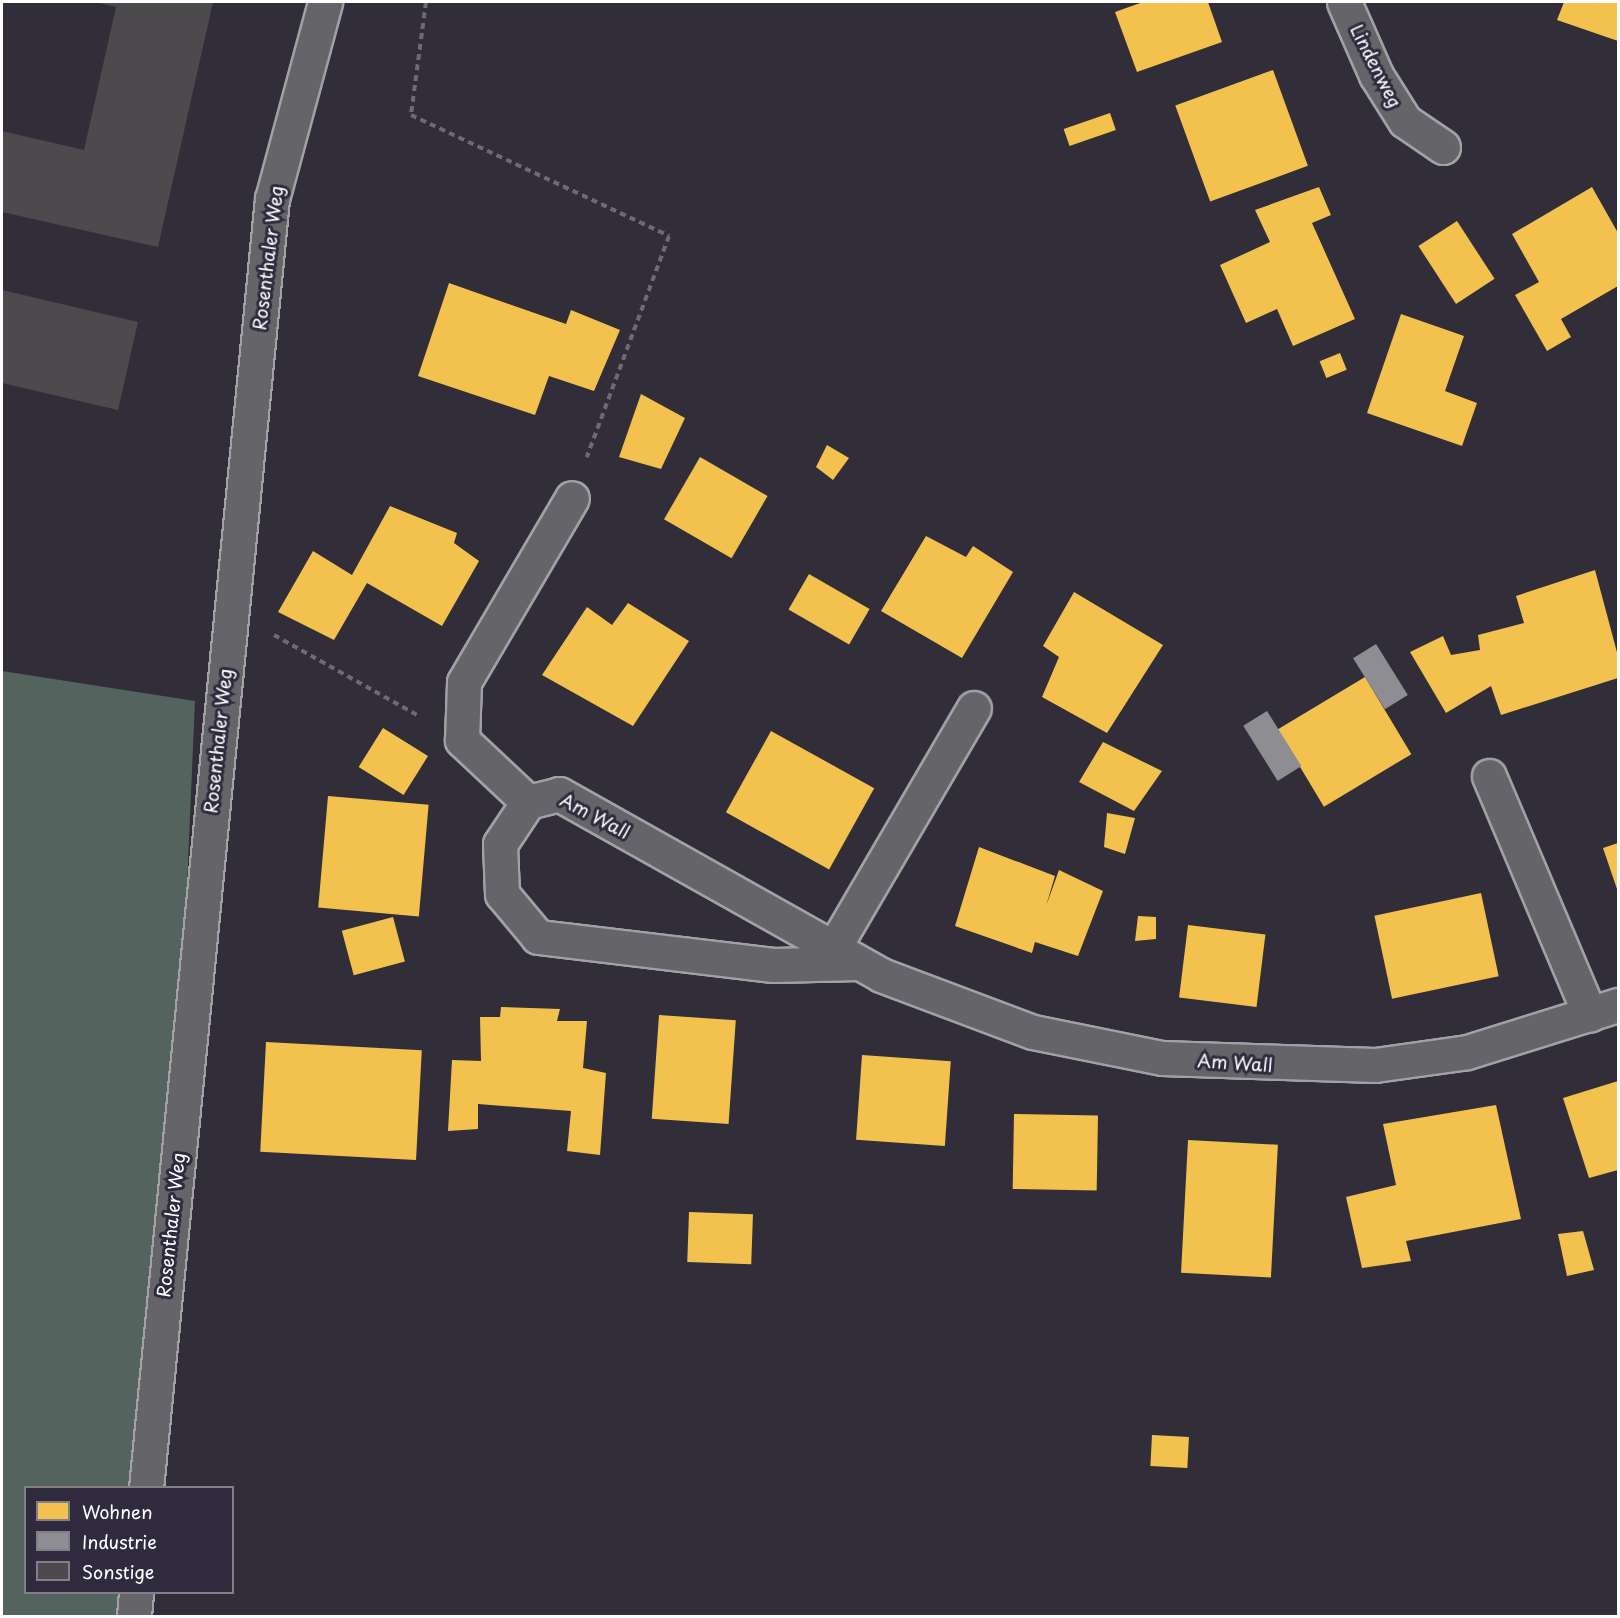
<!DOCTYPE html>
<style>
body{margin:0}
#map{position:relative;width:1620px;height:1618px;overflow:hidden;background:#312e39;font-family:"Playpen Sans",sans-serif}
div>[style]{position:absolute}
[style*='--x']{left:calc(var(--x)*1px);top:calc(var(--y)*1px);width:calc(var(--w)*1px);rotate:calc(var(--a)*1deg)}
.green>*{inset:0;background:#54635e}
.homes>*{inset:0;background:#f2c14e;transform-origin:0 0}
.industry>*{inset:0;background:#8d8d92;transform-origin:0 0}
.building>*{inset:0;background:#4d4a4e}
.path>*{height:4px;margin-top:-2px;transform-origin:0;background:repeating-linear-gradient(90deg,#6d6b71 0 6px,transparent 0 10.5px)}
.roads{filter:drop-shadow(2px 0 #a2a1a6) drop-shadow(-2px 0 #a2a1a6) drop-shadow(0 2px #a2a1a6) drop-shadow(0 -2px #a2a1a6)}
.minor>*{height:33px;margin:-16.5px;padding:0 16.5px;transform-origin:16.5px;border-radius:16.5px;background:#656469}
span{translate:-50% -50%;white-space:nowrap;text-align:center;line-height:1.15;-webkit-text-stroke:6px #2f2a3d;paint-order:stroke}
.street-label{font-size:18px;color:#fff}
.frame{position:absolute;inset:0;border:3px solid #fff;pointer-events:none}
.legend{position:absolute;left:24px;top:1486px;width:210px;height:108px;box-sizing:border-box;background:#2f2a3d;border:2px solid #827f8b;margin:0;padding:8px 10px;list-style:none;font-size:18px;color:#fff}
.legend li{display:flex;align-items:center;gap:12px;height:30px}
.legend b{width:30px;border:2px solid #827f8b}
</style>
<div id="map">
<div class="green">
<div style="clip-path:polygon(2px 671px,195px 701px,161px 1487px,26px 1488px,26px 1592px,154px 1593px,152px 1616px,2px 1616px)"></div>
</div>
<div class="homes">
<div style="clip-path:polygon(1143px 2px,1208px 2px,1222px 42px,1137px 72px,1115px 12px)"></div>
<div style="clip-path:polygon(1564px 2px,1618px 2px,1618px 41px,1557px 20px)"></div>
<div style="left:1273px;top:70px;width:102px;height:104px;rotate:70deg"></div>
<div style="left:1110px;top:113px;width:18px;height:49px;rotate:71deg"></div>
<div style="clip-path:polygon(1319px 187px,1331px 215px,1312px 223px,1355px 319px,1293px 346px,1277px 309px,1246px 323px,1220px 265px,1270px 242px,1255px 210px)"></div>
<div style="clip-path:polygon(1592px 187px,1618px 233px,1618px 286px,1561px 319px,1571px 337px,1547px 351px,1515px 295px,1539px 282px,1512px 234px)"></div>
<div style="left:1457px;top:221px;width:69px;height:46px;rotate:57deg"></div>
<div style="clip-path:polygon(449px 283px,566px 324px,571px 310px,620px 330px,594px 391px,549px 376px,535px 415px,418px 376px)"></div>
<div style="clip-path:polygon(1401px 314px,1464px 336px,1445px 391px,1477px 403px,1462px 446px,1367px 413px)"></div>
<div style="left:1340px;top:353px;width:18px;height:22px;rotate:68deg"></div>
<div style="clip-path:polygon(641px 394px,685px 418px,661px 469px,619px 457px)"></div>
<div style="clip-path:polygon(827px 445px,849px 458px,833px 480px,816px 467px)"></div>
<div style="left:700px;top:457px;width:78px;height:72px;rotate:30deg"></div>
<div style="clip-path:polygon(390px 506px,457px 533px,454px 543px,479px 561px,442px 626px,367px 583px,334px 640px,278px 612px,313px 551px,352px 575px)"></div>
<div style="clip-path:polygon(926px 536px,966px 557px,973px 546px,1013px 572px,962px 658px,881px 611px)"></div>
<div style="clip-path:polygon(1595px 570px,1618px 656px,1618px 678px,1501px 715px,1491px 686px,1446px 713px,1410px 652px,1443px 636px,1451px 655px,1480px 650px,1478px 635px,1524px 623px,1516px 596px)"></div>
<div style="left:809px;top:574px;width:70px;height:41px;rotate:30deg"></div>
<div style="clip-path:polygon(1074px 592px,1163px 645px,1107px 733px,1042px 697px,1059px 657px,1043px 646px)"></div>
<div style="clip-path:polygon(628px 603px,689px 641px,633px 726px,542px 675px,587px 607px,612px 625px)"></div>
<div style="left:1365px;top:677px;width:90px;height:102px;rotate:59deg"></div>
<div style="left:383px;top:728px;width:53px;height:46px;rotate:32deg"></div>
<div style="left:771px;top:731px;width:118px;height:93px;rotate:29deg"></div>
<div style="clip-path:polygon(1103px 742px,1162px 771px,1134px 811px,1079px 782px)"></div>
<div style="left:328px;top:796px;width:101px;height:112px;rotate:5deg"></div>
<div style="clip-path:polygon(1107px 813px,1135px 818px,1125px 854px,1104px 847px)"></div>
<div style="clip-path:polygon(1618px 843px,1618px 892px,1603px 848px)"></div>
<div style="clip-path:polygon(979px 847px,1055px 876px,1046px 906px,1059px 870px,1103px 891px,1078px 956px,1035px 942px,1032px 953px,955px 926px)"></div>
<div style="left:1481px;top:893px;width:85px;height:109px;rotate:78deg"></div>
<div style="clip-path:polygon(1138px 916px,1156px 917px,1156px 939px,1135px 941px)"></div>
<div style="left:393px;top:917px;width:46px;height:53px;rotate:75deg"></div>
<div style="left:1188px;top:925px;width:78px;height:73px;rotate:7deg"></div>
<div style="clip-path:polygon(501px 1007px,560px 1009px,557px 1021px,587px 1021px,583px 1068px,606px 1073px,600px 1155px,567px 1151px,571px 1111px,478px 1104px,478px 1129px,448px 1131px,452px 1060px,481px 1061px,480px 1017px,500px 1017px)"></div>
<div style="left:659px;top:1015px;width:77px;height:104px;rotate:4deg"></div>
<div style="left:266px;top:1042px;width:156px;height:110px;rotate:3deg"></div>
<div style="left:862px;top:1055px;width:89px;height:85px;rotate:4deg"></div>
<div style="clip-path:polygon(1618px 1081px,1618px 1170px,1589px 1178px,1563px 1098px)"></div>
<div style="clip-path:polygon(1496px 1105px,1521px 1219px,1406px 1241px,1411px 1261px,1362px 1268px,1346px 1197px,1396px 1185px,1383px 1124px)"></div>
<div style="left:1014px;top:1114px;width:84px;height:75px;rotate:1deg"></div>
<div style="left:1188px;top:1140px;width:90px;height:133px;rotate:3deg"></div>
<div style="left:689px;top:1212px;width:64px;height:50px;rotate:2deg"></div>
<div style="clip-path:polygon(1583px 1231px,1594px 1270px,1567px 1276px,1558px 1234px)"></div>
<div style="left:1152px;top:1435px;width:37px;height:31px;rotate:3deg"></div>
</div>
<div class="industry">
<div style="left:1376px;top:644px;width:60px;height:27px;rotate:58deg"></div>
<div style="left:1267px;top:711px;width:65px;height:28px;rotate:58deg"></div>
</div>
<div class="building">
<div style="clip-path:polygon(95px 2px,213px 2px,158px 247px,2px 212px,2px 131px,84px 150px,116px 7px)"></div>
<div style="clip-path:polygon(2px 290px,138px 322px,118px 410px,2px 383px)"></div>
</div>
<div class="path">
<div style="--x:426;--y:2;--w:114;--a:97.6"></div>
<div style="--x:411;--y:115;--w:285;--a:25.1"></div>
<div style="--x:669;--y:236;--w:236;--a:110.4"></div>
<div style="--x:274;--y:635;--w:166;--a:29.2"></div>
</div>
<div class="roads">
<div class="minor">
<div style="--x:1344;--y:2;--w:80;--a:66.3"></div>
<div style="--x:1376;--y:75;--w:54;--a:57.8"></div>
<div style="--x:1405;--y:121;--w:46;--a:34.4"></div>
<div style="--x:1489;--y:776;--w:259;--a:67.1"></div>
<div style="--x:528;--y:802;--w:91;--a:-136.8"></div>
<div style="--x:462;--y:740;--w:58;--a:-88"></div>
<div style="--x:464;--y:682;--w:213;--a:-59.6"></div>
<div style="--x:833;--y:949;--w:279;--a:-59.7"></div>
<div style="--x:859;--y:963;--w:86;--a:178.7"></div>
<div style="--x:773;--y:965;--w:237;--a:-173.2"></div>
<div style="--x:538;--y:937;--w:56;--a:-129.9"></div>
<div style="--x:502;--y:894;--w:50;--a:-92.3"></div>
<div style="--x:500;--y:844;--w:50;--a:-56.3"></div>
<div style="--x:528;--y:802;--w:32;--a:-14"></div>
<div style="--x:559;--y:794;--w:369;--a:29.3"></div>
<div style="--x:881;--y:975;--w:162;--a:20.6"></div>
<div style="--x:1033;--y:1032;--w:132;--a:11.4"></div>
<div style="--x:1162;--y:1058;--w:213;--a:1.9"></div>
<div style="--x:1375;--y:1065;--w:93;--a:-8"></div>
<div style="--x:1467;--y:1052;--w:158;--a:-17.3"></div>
<div style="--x:146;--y:1488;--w:1295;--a:-84.42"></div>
<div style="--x:272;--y:199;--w:204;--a:-74.9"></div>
<div style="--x:134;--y:1616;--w:24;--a:-85"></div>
</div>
</div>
<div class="street-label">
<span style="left:1376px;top:66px;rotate:63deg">Lindenweg</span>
<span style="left:268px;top:258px;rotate:-83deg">Rosenthaler Weg</span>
<span style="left:218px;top:741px;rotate:-84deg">Rosenthaler Weg</span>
<span style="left:595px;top:816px;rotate:28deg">Am Wall</span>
<span style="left:1235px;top:1063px;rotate:4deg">Am Wall</span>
<span style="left:171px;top:1225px;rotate:-84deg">Rosenthaler Weg</span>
</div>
<div class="frame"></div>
<ul class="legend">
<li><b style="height:16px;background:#f2c14e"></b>Wohnen</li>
<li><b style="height:16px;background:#8d8d92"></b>Industrie</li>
<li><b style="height:16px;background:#4d4a4e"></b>Sonstige</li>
</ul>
</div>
